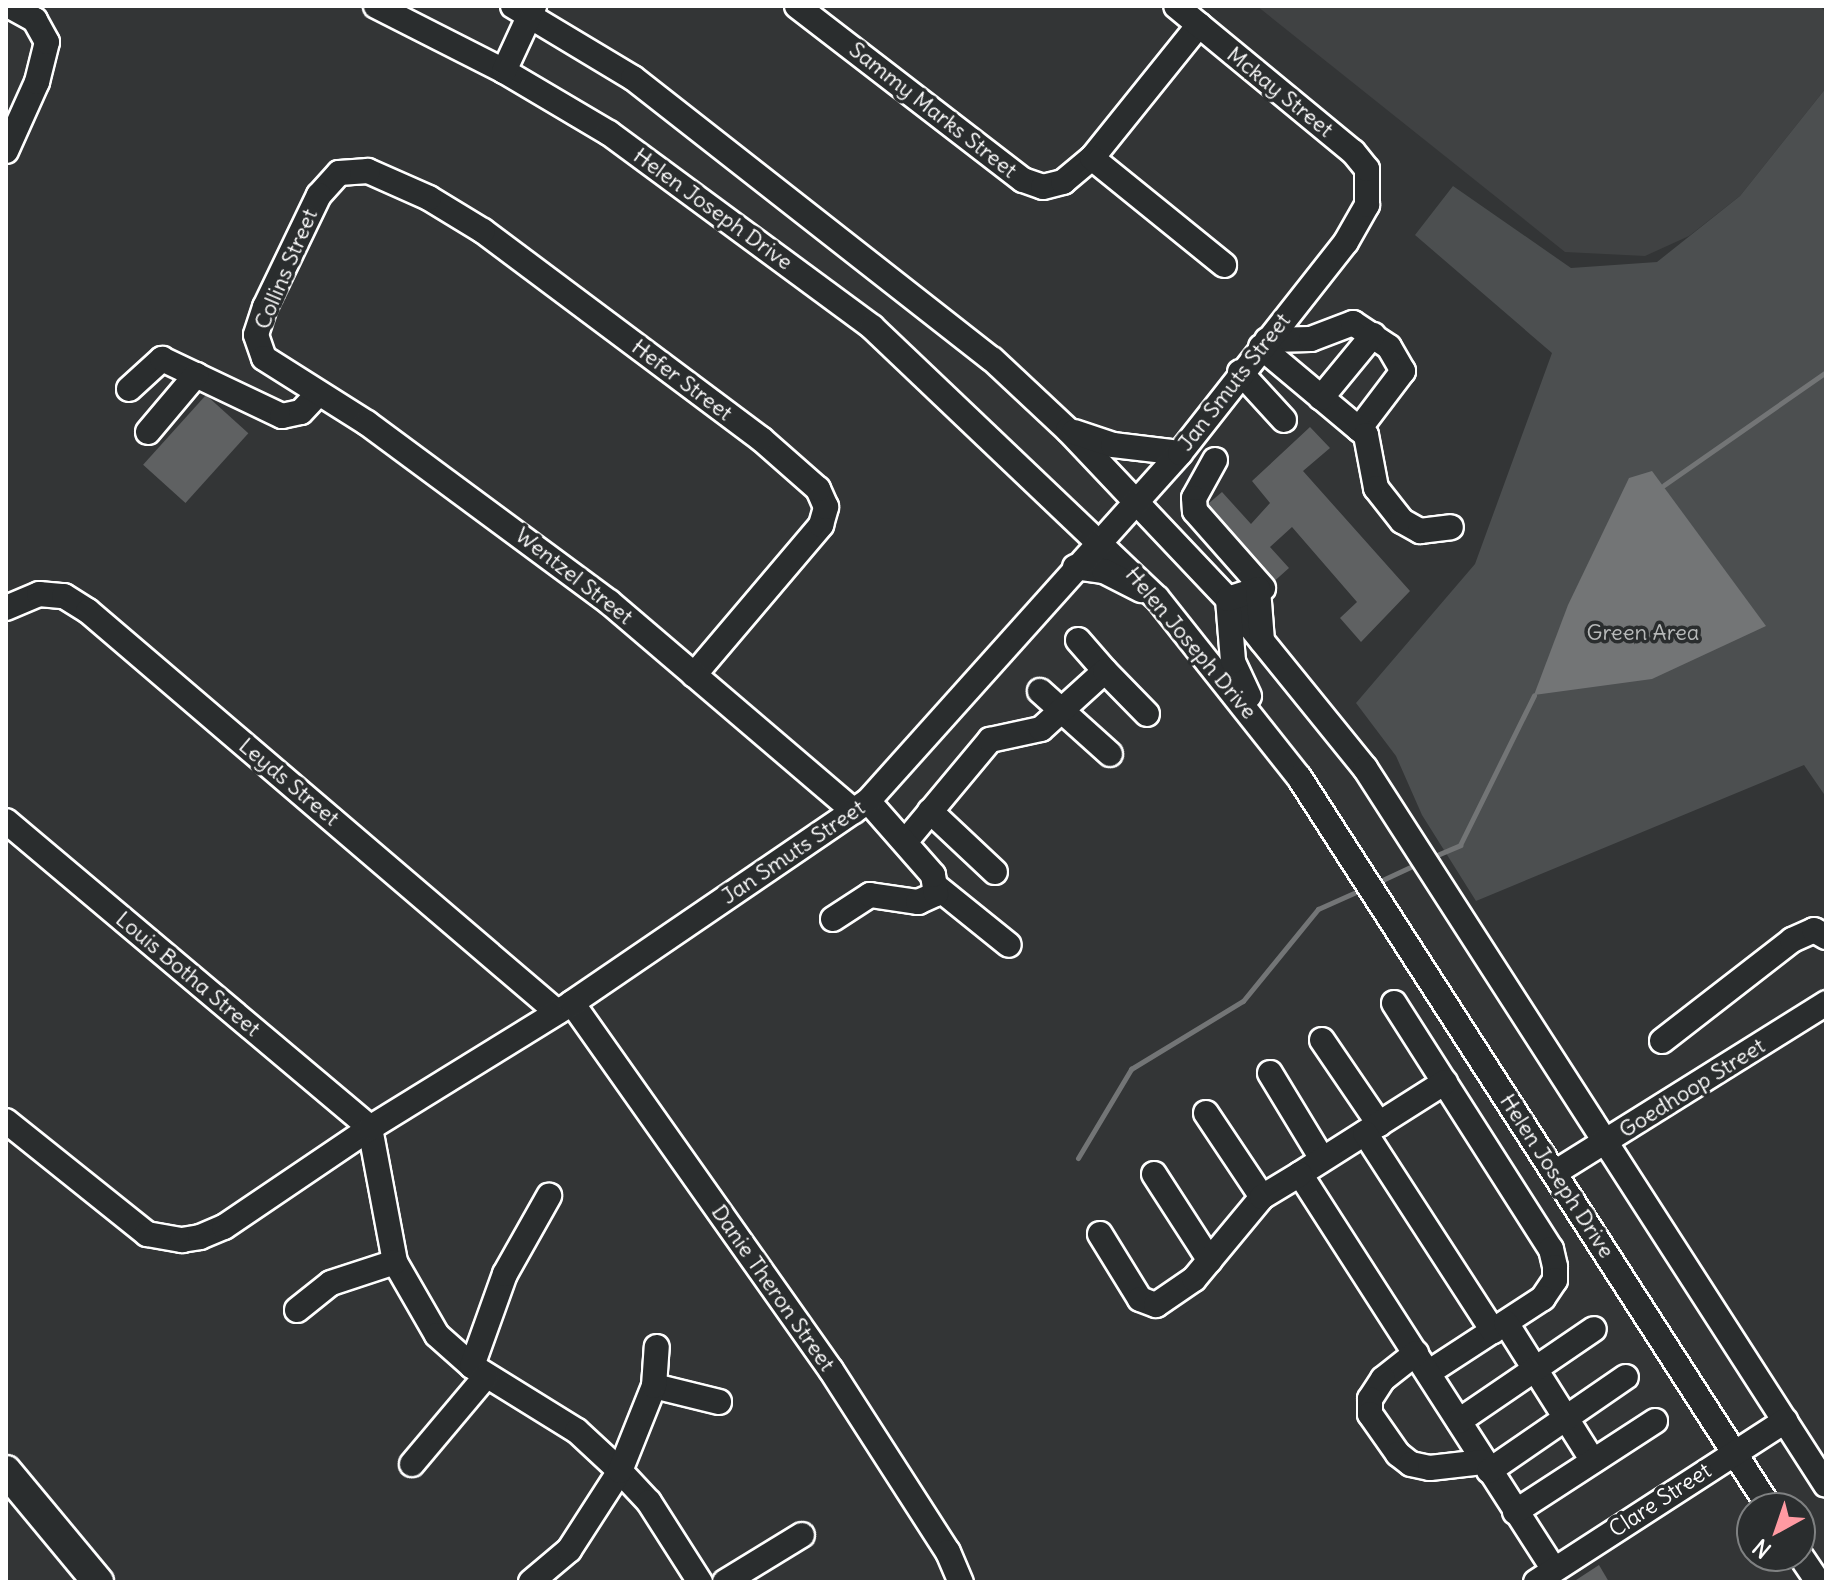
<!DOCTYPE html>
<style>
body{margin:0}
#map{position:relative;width:1832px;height:1588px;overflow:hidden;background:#333536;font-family:Delius,sans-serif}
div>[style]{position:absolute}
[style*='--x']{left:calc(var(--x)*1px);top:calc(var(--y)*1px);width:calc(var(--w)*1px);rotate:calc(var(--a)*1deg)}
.built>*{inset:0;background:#404243}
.green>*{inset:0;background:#4c4f50}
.water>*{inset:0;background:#737576}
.stream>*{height:5px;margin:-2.5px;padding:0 2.5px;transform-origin:2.5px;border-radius:2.5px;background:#737576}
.building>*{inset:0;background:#5f6162;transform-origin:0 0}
.roads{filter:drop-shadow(2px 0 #fff) drop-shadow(-2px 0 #fff) drop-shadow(0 2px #fff) drop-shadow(0 -2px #fff)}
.minor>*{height:24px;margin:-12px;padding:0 12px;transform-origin:12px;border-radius:12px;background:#2a2d2e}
.major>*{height:30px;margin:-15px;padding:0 15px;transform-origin:15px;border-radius:15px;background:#2a2d2e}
span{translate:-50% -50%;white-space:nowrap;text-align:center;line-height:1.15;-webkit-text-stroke:7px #2a2d2e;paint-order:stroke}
.street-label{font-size:22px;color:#fff}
.park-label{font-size:22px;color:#b7b9b9}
.frame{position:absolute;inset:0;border:8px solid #fff;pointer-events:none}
.north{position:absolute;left:1736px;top:1492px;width:80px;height:80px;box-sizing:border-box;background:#2a2d2e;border:2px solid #7f8182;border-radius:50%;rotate:220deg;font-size:22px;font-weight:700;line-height:32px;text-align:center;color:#fff}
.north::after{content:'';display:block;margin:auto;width:28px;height:36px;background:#ff9aa2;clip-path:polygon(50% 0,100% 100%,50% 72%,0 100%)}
</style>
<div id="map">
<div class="built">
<div style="clip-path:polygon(1257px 6px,1820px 6px,1826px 13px,1826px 88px,1740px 196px,1689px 236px,1645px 256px,1565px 252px)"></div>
</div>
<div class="green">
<div style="clip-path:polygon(1826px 88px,1826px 797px,1804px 765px,1476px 901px,1422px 815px,1396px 756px,1356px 703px,1475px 564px,1552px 353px,1415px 235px,1453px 186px,1571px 268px,1657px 262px,1740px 196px)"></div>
</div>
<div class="water">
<div style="clip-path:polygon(1652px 471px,1766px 626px,1652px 679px,1534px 695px,1568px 605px,1629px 478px)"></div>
</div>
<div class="stream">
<div style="--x:1664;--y:485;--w:198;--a:-34.9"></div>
<div style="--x:1430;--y:858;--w:33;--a:-23"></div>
<div style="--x:1460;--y:845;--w:167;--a:-63.7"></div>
<div style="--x:1376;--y:883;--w:45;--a:-24.9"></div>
<div style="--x:1078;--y:1158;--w:104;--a:-59.2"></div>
<div style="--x:1131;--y:1069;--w:131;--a:-31.3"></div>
<div style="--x:1243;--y:1001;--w:119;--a:-50.8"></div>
<div style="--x:1318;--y:909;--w:49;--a:-24"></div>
</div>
<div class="building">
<div style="left:206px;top:395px;width:57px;height:94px;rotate:42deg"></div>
<div style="clip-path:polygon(1310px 427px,1330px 448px,1303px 471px,1410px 591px,1361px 642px,1340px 618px,1357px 602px,1292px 527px,1270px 547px,1289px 568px,1269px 586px,1202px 509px,1222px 492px,1251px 524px,1270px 503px,1252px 481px)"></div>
<div style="clip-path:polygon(1599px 1565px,1609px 1582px,1573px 1582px)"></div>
</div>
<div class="roads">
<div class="minor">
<div style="--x:376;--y:6;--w:144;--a:26.9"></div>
<div style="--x:504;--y:71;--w:122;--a:30.6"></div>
<div style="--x:609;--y:133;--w:327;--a:36.4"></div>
<div style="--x:872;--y:327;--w:393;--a:43.6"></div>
<div style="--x:1157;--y:598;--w:228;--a:51.6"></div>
<div style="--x:1299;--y:777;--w:870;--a:57.21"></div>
<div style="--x:513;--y:6;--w:140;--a:31"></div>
<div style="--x:633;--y:78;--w:456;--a:38.1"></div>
<div style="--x:992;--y:359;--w:104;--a:43.1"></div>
<div style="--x:1068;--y:430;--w:233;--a:46.6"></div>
<div style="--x:1228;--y:599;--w:218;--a:51"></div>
<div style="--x:1365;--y:768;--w:852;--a:57.26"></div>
<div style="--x:797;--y:6;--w:285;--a:37.6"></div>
<div style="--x:1023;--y:180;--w:21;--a:19"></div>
<div style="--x:1043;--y:187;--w:21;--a:-14"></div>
<div style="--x:1063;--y:182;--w:38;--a:-40"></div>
<div style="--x:1092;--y:158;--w:171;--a:-51.2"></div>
<div style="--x:504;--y:71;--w:72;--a:-65.2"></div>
<div style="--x:6;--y:151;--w:76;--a:-65.8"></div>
<div style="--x:37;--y:82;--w:41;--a:-76"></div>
<div style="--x:47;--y:42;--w:25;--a:-119"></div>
<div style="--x:35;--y:20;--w:29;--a:-151"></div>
<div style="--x:1092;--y:158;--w:170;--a:39"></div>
<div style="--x:1267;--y:340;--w:44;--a:-1.3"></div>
<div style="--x:1311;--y:339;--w:45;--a:-20.9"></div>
<div style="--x:1353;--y:323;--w:43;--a:33.7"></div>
<div style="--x:1389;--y:347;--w:28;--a:60"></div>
<div style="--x:1403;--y:371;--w:73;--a:127.2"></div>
<div style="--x:1261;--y:347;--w:137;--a:40"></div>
<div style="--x:1366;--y:435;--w:54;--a:79.3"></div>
<div style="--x:1376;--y:488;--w:42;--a:51.8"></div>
<div style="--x:1402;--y:521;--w:21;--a:29"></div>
<div style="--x:1420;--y:531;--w:31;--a:-7"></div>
<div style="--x:1240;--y:372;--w:65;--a:47.5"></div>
<div style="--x:129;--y:389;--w:45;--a:-42.3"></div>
<div style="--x:162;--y:359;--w:133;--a:25.4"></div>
<div style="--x:282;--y:416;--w:19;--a:-12"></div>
<div style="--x:301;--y:412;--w:25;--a:-47"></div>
<div style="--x:1321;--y:398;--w:82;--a:-50.5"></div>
<div style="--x:148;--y:432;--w:75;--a:-49.9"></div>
<div style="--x:1074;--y:432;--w:41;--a:18.4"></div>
<div style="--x:1113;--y:445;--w:67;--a:6.8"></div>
<div style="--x:1215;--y:460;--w:43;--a:118.9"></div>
<div style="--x:1194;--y:498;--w:13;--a:86"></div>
<div style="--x:1195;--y:511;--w:103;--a:48.6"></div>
<div style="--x:1075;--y:567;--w:29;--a:8"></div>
<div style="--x:1104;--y:571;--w:42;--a:27.2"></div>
<div style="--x:6;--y:608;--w:36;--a:-23"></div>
<div style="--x:39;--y:594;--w:25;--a:5"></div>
<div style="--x:64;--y:596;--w:28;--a:32"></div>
<div style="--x:88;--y:611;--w:617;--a:40.53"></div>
<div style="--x:1078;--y:640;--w:41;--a:48.9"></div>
<div style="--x:694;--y:675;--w:197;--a:-49.7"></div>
<div style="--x:821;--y:525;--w:19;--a:-74"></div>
<div style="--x:826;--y:507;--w:20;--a:-114"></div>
<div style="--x:818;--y:489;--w:76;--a:-138.7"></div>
<div style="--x:761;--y:439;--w:347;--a:-143.2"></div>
<div style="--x:483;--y:231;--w:63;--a:-148.6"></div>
<div style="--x:429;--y:198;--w:67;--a:-156.1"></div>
<div style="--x:368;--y:171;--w:29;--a:176"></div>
<div style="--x:339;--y:173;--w:30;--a:132"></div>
<div style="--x:319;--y:195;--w:124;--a:115.7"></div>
<div style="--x:265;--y:307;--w:29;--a:108"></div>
<div style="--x:256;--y:335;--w:24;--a:71"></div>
<div style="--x:264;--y:358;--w:122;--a:32.3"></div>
<div style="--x:367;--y:423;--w:301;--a:36.5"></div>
<div style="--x:609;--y:602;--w:322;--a:40.5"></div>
<div style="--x:1040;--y:691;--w:94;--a:42"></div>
<div style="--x:1249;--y:696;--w:38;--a:-115"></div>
<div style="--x:1233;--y:661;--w:62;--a:-94.6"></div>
<div style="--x:1228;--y:599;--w:32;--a:-18"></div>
<div style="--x:1258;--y:589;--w:52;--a:85.6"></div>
<div style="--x:930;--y:811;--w:89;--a:43.2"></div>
<div style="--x:6;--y:821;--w:476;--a:40.1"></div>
<div style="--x:370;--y:1128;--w:136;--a:79.4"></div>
<div style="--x:395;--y:1262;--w:84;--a:60.1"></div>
<div style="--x:437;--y:1335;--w:47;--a:41.5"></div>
<div style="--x:472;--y:1366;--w:123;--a:31.8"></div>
<div style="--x:577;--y:1431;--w:59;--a:42.9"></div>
<div style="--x:620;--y:1471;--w:42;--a:46.9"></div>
<div style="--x:649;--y:1502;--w:95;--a:57.5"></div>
<div style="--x:905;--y:842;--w:133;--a:-50.2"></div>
<div style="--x:990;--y:740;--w:52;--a:-12.2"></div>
<div style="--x:1041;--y:729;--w:86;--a:-42.2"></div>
<div style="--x:1105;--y:671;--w:60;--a:45.7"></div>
<div style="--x:937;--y:887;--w:92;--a:38.9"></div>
<div style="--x:833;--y:919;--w:44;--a:-33"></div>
<div style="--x:870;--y:895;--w:49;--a:8.3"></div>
<div style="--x:918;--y:902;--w:20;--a:-24"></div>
<div style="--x:936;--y:894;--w:19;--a:-99"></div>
<div style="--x:933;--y:875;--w:98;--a:-131.3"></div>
<div style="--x:572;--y:1003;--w:449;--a:54.8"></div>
<div style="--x:831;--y:1370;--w:216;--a:57.3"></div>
<div style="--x:948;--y:1552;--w:33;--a:67"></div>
<div style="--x:1394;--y:1003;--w:292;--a:57.5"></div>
<div style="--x:1551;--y:1249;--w:18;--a:77"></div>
<div style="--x:1555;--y:1267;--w:13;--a:90"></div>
<div style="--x:1555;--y:1280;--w:22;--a:124"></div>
<div style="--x:1543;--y:1298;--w:137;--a:146.9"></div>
<div style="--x:1322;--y:1040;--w:102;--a:55.8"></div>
<div style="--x:1662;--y:1041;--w:165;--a:-37.8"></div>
<div style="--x:1792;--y:940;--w:24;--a:-24"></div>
<div style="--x:1814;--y:930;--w:14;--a:30"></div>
<div style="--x:1270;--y:1073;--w:100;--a:58.8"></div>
<div style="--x:1445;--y:1082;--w:172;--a:147.6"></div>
<div style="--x:1300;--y:1174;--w:470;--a:57.3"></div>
<div style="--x:1206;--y:1113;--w:101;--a:56.3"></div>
<div style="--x:6;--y:1121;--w:181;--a:38.7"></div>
<div style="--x:147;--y:1234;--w:36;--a:10"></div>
<div style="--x:182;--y:1240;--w:18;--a:-9"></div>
<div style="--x:200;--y:1237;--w:26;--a:-23"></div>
<div style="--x:224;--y:1227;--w:176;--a:-34.1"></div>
<div style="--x:370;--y:1128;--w:238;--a:-31.7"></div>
<div style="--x:572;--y:1003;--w:358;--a:-34.3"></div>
<div style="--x:868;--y:801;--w:467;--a:-48.1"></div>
<div style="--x:1180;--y:453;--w:268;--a:-51.8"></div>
<div style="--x:1346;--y:242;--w:43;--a:-60.4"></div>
<div style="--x:1367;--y:205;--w:36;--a:-90"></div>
<div style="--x:1367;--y:169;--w:22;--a:-129"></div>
<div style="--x:1353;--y:152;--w:229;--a:-140.5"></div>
<div style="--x:1365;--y:1133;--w:236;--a:57.1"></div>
<div style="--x:1556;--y:1172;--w:319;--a:-32"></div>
<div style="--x:1154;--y:1174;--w:103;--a:57.2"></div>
<div style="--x:1100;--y:1234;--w:76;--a:58.4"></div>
<div style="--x:1140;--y:1299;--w:17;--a:21"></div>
<div style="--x:1156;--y:1305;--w:46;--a:-34.4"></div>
<div style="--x:1194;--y:1279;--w:107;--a:-50.3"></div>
<div style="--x:1262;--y:1197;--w:44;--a:-31.2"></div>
<div style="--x:297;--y:1310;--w:43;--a:-38.5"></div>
<div style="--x:331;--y:1283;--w:67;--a:-18.2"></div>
<div style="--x:1506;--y:1323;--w:163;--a:57.8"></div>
<div style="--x:1416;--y:1353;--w:42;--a:141.8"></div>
<div style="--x:1383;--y:1379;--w:24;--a:123"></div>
<div style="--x:1370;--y:1399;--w:15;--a:90"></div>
<div style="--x:1370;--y:1414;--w:49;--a:55"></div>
<div style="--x:1398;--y:1454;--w:16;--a:38"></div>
<div style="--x:1411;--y:1464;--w:19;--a:12"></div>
<div style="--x:1430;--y:1468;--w:53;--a:-6.5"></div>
<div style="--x:472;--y:1366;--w:98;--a:-70.3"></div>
<div style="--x:505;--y:1274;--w:90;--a:-60.6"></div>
<div style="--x:654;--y:1386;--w:67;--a:13.8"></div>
<div style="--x:1459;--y:1421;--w:163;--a:-34.3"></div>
<div style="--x:412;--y:1464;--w:115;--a:-49.9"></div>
<div style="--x:1489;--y:1471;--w:166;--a:-34.5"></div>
<div style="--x:1515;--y:1512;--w:167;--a:-33"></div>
<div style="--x:1800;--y:1555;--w:32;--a:56"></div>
<div style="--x:531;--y:1582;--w:50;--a:-40.1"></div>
<div style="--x:569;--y:1550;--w:94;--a:-57.2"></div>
<div style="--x:620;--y:1471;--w:92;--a:-68.2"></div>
<div style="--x:654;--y:1386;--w:39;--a:-86"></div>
<div style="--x:725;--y:1582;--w:90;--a:-31.4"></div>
<div style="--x:1536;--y:1582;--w:297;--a:-32.9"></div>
</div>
<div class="major">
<div style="--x:6;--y:1471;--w:144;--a:50.3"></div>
</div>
</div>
<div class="street-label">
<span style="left:1280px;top:92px;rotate:39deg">Mckay Street</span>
<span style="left:933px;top:110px;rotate:38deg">Sammy Marks Street</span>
<span style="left:713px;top:209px;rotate:36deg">Helen Joseph Drive</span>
<span style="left:286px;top:269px;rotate:-67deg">Collins Street</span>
<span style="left:682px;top:380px;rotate:37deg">Hefer Street</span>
<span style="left:1234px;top:382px;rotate:-52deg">Jan Smuts Street</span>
<span style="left:574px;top:576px;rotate:38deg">Wentzel Street</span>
<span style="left:1191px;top:643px;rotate:50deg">Helen Joseph Drive</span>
<span style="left:289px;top:782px;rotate:40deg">Leyds Street</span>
<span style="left:793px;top:852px;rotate:-34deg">Jan Smuts Street</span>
<span style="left:188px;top:974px;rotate:40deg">Louis Botha Street</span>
<span style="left:1692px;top:1088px;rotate:-32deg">Goedhoop Street</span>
<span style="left:1557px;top:1176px;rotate:57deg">Helen Joseph Drive</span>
<span style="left:773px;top:1288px;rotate:55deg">Danie Theron Street</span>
<span style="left:1660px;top:1500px;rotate:-33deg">Clare Street</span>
</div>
<div class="park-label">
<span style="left:1643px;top:633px">Green Area</span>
</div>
<div class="frame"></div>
<div class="north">N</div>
</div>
